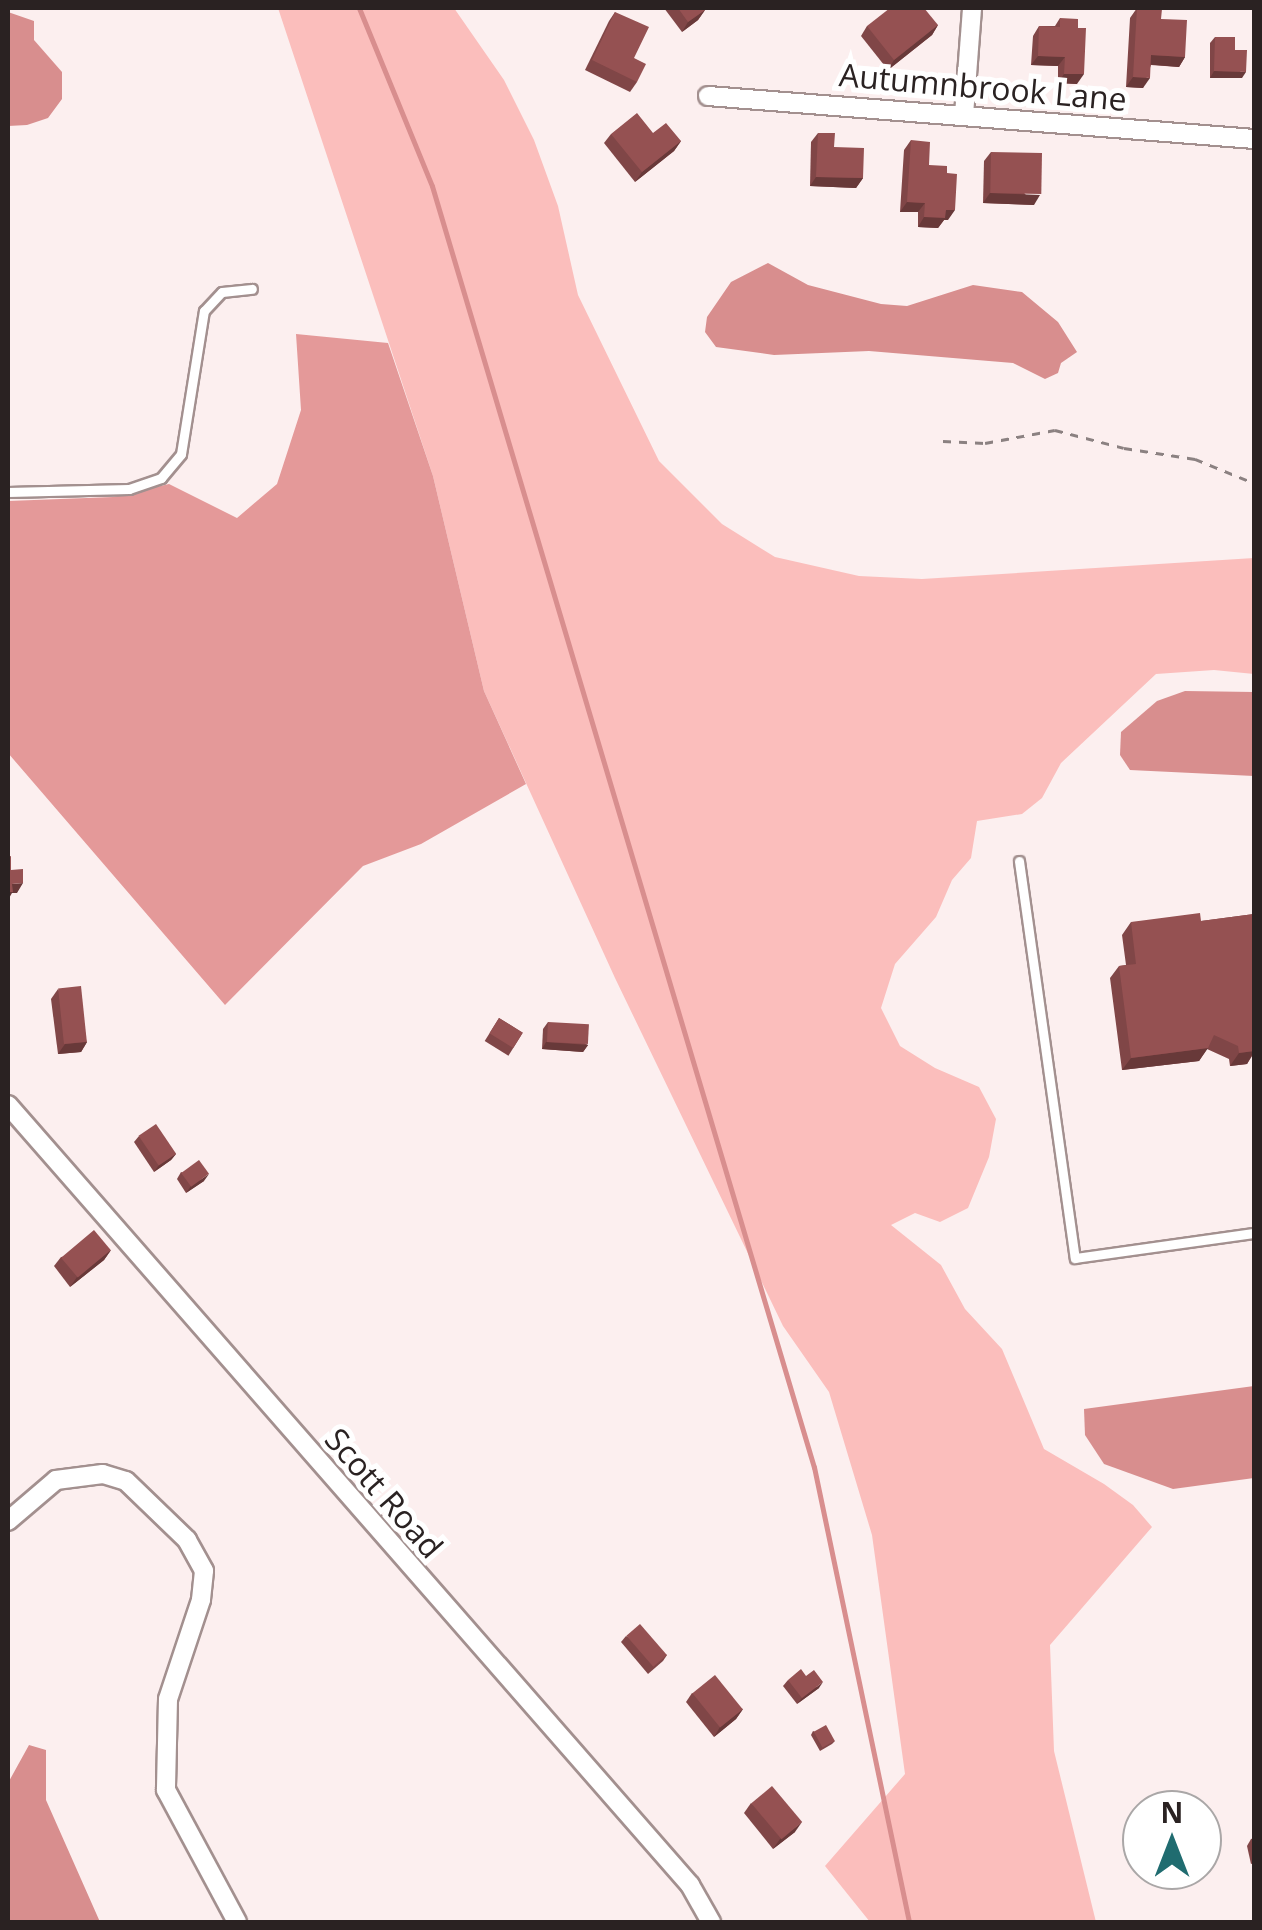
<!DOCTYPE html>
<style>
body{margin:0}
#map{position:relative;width:1262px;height:1930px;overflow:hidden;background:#fcefef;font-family:"Open Sans",sans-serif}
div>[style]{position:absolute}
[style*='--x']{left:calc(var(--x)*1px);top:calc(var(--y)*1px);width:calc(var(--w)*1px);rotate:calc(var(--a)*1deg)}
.green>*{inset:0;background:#fbbebc}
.forest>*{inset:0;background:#e49999}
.water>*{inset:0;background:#d88e8e}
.stream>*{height:5px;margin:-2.5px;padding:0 2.5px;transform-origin:2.5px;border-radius:2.5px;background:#d88e8e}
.path>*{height:2.5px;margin-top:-1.25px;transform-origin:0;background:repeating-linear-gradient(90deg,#8b8181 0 8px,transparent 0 16px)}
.roads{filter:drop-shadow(2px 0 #a3908f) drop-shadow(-2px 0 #a3908f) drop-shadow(0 2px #a3908f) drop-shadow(0 -2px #a3908f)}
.service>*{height:9px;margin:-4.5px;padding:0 4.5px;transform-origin:4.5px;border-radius:4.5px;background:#fff}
.minor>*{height:18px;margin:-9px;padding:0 9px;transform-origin:9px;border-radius:9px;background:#fff}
.wall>*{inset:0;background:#804647;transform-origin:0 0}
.shaded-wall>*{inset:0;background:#683939}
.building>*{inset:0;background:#955152;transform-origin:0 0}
span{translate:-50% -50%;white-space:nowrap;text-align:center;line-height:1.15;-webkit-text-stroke:10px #fff;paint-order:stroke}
.street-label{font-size:32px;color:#2a2222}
.frame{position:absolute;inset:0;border:10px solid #2a2222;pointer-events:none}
.north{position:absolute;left:1122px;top:1790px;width:100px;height:100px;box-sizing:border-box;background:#fff;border:2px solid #aaa7a7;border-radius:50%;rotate:0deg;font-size:28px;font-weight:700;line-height:40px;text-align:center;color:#2a2222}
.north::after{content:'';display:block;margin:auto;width:35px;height:45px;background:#206c70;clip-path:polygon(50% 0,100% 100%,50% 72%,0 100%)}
</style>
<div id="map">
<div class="green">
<div style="clip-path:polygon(278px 8px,454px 8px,504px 80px,534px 140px,558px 206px,578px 295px,659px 461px,722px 524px,775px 557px,859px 576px,922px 579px,1254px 558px,1254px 674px,1214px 670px,1156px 674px,1061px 763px,1042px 798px,1022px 814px,977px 821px,971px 858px,952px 880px,936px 917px,895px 964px,881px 1008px,900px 1046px,935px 1068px,979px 1087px,996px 1119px,989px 1157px,968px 1208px,940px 1222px,915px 1213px,891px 1225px,941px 1265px,965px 1309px,1002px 1349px,1044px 1449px,1104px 1484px,1133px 1505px,1152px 1527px,1050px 1645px,1054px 1751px,1096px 1922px,870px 1922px,825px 1866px,905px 1774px,872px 1535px,829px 1392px,783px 1326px,615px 978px,484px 691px,433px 476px)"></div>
</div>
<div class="forest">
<div style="clip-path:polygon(296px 334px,388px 343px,433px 476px,484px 691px,526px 784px,421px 844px,363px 866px,225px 1005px,8px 753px,8px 501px,113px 497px,169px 484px,237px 518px,277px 484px,301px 410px)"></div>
</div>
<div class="water">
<div style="clip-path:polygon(8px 12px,34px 21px,34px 40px,62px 72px,62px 99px,48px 118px,27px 125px,8px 126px)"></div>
<div style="clip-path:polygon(768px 263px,808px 285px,881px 304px,907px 306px,973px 285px,1022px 292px,1058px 322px,1077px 352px,1061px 363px,1058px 373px,1045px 379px,1013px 363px,869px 351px,774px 355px,716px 347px,705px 332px,707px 317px,731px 282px)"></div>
<div style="clip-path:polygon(1185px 691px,1254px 692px,1254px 776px,1130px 770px,1120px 755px,1121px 732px,1157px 701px)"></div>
<div style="clip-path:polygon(1254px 1386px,1254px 1478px,1173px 1489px,1104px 1464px,1085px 1435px,1084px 1409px)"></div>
<div style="clip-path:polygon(29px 1745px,46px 1750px,46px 1800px,100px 1922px,8px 1922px,8px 1783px)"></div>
</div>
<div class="stream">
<div style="--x:359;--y:8;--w:192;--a:67.7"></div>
<div style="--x:432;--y:186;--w:1337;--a:73.4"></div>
<div style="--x:814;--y:1467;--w:465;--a:78.2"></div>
</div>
<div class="path">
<div style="--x:943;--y:441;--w:42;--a:2.7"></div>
<div style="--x:985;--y:443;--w:71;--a:-10.5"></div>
<div style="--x:1055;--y:430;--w:71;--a:14.6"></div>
<div style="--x:1124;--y:448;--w:72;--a:8.8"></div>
<div style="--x:1195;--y:459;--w:64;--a:22.1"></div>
</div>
<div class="roads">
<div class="service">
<div style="--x:8;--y:492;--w:121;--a:-1.4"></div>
<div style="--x:129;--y:489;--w:34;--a:-19"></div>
<div style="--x:161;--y:478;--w:31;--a:-50"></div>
<div style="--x:181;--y:454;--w:145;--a:-80.9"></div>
<div style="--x:204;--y:311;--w:26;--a:-47"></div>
<div style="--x:222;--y:292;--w:30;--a:-6"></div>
<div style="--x:1019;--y:861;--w:401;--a:82"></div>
<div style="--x:1075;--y:1258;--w:181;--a:-8"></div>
</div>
<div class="minor">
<div style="--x:708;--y:96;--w:548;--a:4.5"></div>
<div style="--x:964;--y:115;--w:107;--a:-85.7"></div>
<div style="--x:8;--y:1105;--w:1036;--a:48.83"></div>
<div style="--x:690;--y:1885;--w:43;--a:60.4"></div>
<div style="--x:8;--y:1521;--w:63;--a:-40.5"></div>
<div style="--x:56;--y:1480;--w:47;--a:-7.3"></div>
<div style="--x:103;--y:1474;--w:24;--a:17"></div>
<div style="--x:126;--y:1481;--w:85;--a:44"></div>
<div style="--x:187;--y:1540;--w:35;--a:61"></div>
<div style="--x:204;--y:1571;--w:29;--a:96"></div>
<div style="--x:201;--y:1600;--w:104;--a:108.4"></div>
<div style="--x:168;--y:1699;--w:91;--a:91.3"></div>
<div style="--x:166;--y:1790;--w:150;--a:61.7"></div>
</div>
</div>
<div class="wall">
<div style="clip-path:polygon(664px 8px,703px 8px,705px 10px,698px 20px,682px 32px)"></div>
<div style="clip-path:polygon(1137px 8px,1161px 19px,1185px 57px,1179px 67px,1151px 65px,1143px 88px,1126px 87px,1130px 18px)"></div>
<div style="clip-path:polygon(615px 12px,634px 58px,637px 82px,630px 92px,585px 70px,609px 21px)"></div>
<div style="clip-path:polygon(1060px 18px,1077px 84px,1058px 83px,1058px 66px,1031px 65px,1033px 36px,1039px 26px,1055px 26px)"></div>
<div style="clip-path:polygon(938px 25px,932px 35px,888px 70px,861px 36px,867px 26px)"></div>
<div style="clip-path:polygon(1215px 37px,1235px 50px,1242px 78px,1210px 78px,1210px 43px)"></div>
<div style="clip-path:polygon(653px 133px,681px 141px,674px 151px,635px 182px,604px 143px,611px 134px)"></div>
<div style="clip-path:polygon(818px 133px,834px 147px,863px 178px,856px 188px,810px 186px,811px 142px)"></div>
<div style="clip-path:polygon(911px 140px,929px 165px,948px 220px,944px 220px,938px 228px,918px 227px,918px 212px,900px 212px,904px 150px)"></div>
<div style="clip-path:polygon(991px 152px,1034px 205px,983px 203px,984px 161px)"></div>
<div style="clip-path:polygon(1254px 914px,1254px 1053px,1247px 1064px,1230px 1066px,1229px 1059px,1207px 1049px,1199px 1061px,1122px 1070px,1110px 978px,1119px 966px,1126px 965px,1122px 935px,1131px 922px,1201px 921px)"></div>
<div style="clip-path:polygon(58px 989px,87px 1042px,81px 1052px,58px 1054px,51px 999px)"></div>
<div style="left:499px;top:1018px;width:28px;height:27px;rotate:32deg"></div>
<div style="clip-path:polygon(548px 1022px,588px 1045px,583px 1052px,542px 1049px,543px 1029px)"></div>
<div style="clip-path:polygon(139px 1136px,176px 1154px,171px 1160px,154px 1172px,134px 1142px)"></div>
<div style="clip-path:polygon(181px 1172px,204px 1181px,186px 1193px,177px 1179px)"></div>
<div style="clip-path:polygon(111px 1250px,104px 1260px,70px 1287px,54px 1266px,61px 1257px)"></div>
<div style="clip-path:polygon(626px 1636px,667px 1655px,663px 1661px,648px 1674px,621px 1642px)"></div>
<div style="clip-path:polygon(788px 1680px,819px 1688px,797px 1704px,783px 1686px)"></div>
<div style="clip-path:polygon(692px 1693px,743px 1709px,736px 1719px,714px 1737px,686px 1702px)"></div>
<div style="clip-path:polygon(813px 1731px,835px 1741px,832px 1744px,820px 1751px,811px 1735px)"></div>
<div style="clip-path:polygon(751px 1803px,795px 1832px,773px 1849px,744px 1813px)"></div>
<div style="clip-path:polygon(1254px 1838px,1254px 1863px,1251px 1864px,1247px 1846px,1251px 1839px)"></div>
</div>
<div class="shaded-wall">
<div style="clip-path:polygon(705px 10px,698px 20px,682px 32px,688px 22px)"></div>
<div style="clip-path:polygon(938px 25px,932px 35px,888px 70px,894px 60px)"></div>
<div style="clip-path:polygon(1151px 55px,1185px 57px,1179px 67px,1144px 64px)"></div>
<div style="clip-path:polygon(1038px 56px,1065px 57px,1058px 66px,1031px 65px)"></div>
<div style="clip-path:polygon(1214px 71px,1246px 72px,1242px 78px,1210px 78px)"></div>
<div style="clip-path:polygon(1064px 74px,1084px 74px,1077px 84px,1058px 83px)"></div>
<div style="clip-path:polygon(1133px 77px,1150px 78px,1143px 88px,1126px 87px)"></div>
<div style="clip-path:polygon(681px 141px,674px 151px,635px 182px,642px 172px)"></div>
<div style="clip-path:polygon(816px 177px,863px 178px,856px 188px,810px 186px)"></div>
<div style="clip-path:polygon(990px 193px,1040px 195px,1034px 205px,983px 203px)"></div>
<div style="clip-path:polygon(907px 202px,925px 203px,918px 212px,900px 212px)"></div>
<div style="clip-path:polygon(946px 210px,955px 210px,948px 220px,944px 220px,938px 228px,918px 227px,924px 217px)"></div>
<div style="clip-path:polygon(23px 883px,17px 893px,12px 893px,8px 900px,8px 891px,12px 884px)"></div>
<div style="clip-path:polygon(87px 1042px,81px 1052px,58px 1054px,65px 1044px)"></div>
<div style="clip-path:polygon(546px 1042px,588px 1045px,583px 1052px,542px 1049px)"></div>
<div style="clip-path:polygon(1208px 1048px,1199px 1061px,1122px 1070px,1131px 1058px)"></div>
<div style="clip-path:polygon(1254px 1051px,1247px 1064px,1230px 1066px,1239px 1053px)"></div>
<div style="clip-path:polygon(176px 1154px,171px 1160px,154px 1172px,159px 1165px)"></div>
<div style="clip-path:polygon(209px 1174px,204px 1181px,186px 1193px,191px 1186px)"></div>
<div style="clip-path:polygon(111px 1250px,104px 1260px,70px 1287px,77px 1277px)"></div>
<div style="clip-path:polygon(823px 1682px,819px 1688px,797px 1704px,802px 1698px)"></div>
<div style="clip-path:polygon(743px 1709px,736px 1719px,714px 1737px,720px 1727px)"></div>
<div style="clip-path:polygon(802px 1822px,795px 1832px,773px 1849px,780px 1839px)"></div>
</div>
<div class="building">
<div style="clip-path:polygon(678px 8px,703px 8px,705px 10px,688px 22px)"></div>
<div style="clip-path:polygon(890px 8px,924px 8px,938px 25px,894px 60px,867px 26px)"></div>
<div style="clip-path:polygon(1137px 8px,1162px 9px,1161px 19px,1187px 20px,1185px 57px,1151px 55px,1150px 78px,1133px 77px)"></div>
<div style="clip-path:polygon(615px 12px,649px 27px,634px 58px,646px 64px,637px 82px,592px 60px)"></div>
<div style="clip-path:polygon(1060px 18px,1078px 19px,1078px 28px,1086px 28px,1084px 74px,1064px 74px,1065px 57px,1038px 56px,1039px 26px,1060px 27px)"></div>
<div style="clip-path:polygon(1215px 37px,1235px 37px,1235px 50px,1247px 50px,1246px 72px,1214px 71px)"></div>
<div style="clip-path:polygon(637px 113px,653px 133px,666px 123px,681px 141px,642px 172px,611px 134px)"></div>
<div style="clip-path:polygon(818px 133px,835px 133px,834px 147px,864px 148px,863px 178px,816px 177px)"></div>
<div style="clip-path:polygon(911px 140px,930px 142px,929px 165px,947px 166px,947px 173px,957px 174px,955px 210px,946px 210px,945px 218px,924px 217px,925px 203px,907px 202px)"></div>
<div style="left:991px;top:152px;width:51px;height:41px;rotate:1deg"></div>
<div style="clip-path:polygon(11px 856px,11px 870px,23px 869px,23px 883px,12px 884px,13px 892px,8px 892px,8px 857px)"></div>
<div style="clip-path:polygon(1200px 913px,1201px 921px,1254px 914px,1254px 1051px,1239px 1053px,1238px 1046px,1214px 1035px,1208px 1048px,1131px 1058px,1119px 966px,1136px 964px,1131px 922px)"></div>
<div style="left:81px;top:986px;width:56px;height:23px;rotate:84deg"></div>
<div style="left:499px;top:1018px;width:28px;height:18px;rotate:32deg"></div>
<div style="left:548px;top:1022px;width:41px;height:20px;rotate:3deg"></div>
<div style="left:156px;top:1124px;width:36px;height:21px;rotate:56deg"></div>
<div style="left:199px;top:1160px;width:17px;height:22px;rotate:54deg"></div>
<div style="left:94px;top:1230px;width:26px;height:43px;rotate:50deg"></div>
<div style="left:640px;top:1624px;width:41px;height:18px;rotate:49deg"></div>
<div style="clip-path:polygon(801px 1669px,806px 1676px,814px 1670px,823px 1682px,802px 1698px,788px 1680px)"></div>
<div style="left:715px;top:1675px;width:44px;height:29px;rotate:51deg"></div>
<div style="left:826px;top:1725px;width:18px;height:14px;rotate:61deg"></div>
<div style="left:772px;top:1786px;width:47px;height:27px;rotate:50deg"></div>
</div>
<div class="street-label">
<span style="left:983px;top:87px;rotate:5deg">Autumnbrook Lane</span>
<span style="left:384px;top:1493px;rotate:49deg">Scott Road</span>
</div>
<div class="frame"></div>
<div class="north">N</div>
</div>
